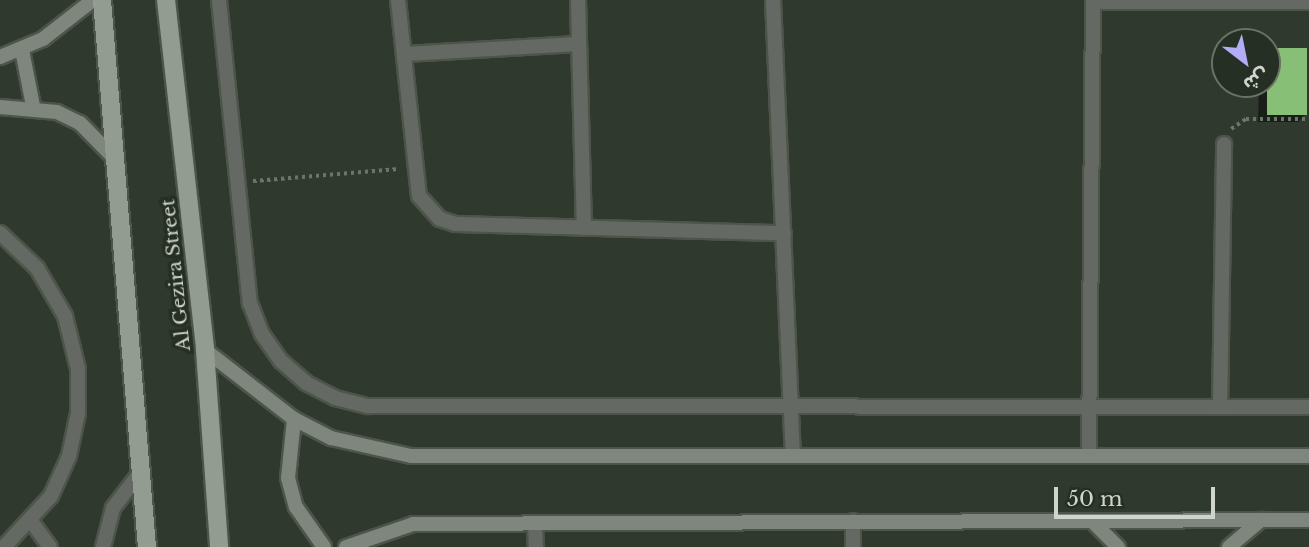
<!DOCTYPE html>
<meta charset="utf-8">
<style>
body{margin:0}
#map{position:relative;width:1309px;height:547px;overflow:hidden;background:#30392d;font-family:"Libre Baskerville","Noto Sans Arabic",serif}
div>[style]{position:absolute}
[style*='--x']{left:calc(var(--x)*1px);top:calc(var(--y)*1px);width:calc(var(--w)*1px);rotate:calc(var(--a)*1deg)}
.shadow>*{inset:0;background:#0007}
.building>*{inset:0;background:#87bf77;transform-origin:0 0}
.path>*{height:3.5px;margin-top:-1.75px;transform-origin:0;background:repeating-linear-gradient(90deg,#6d746a 0 3.5px,transparent 0 7px)}
.roads{filter:drop-shadow(2px 0 #4d554a) drop-shadow(-2px 0 #4d554a) drop-shadow(0 2px #4d554a) drop-shadow(0 -2px #4d554a)}
.street>*{height:14px;margin:-7px;padding:0 7px;transform-origin:7px;border-radius:7px;background:#656964}
.secondary>*{height:14px;margin:-7px;padding:0 7px;transform-origin:7px;border-radius:7px;background:#7f867d}
.primary>*{height:18px;margin:-9px;padding:0 9px;transform-origin:9px;border-radius:9px;background:#939c90}
span{translate:-50% -50%;white-space:nowrap;text-align:center;line-height:1.15;-webkit-text-stroke:7px #262f23;paint-order:stroke}
.street-label{font-size:19px;color:#cfd4cd}
.north{position:absolute;left:1211px;top:28px;width:70px;height:70px;box-sizing:border-box;background:#262f23;border:2px solid #6a7167;border-radius:50%;rotate:148deg;font-size:19px;font-weight:700;line-height:28px;text-align:center;color:#cfd4cd}
.north::after{content:'';display:block;margin:auto;width:24px;height:32px;background:#b5acf8;clip-path:polygon(50% 0,100% 100%,50% 72%,0 100%)}
.scale{position:absolute;left:1054px;top:487px;width:161px;height:32px;box-sizing:border-box;border:4px solid #cfd4cd;border-top:0;padding-left:9px;font-size:21px;line-height:24px;white-space:nowrap;color:#cfd4cd;-webkit-text-stroke:5px #262f23;paint-order:stroke}
</style>
<div id="map">
<div class="shadow">
<div style="clip-path:polygon(1259px 84px,1267px 84px,1305px 114px,1298px 122px,1258px 122px)"></div>
</div>
<div class="building">
<div style="left:1267px;top:48px;width:40px;height:67px"></div>
</div>
<div class="path">
<div style="--x:1231;--y:129;--w:18;--a:-34"></div>
<div style="--x:1246;--y:119;--w:63;--a:0"></div>
<div style="--x:253;--y:181;--w:146;--a:-4.7"></div>
</div>
<div class="roads">
<div class="street">
<div style="--x:219;--y:0;--w:305;--a:84.2"></div>
<div style="--x:250;--y:303;--w:33;--a:69"></div>
<div style="--x:262;--y:334;--w:33;--a:55"></div>
<div style="--x:281;--y:361;--w:33;--a:41"></div>
<div style="--x:306;--y:383;--w:33;--a:27"></div>
<div style="--x:335;--y:398;--w:34;--a:14"></div>
<div style="--x:368;--y:406;--w:941;--a:0.06"></div>
<div style="--x:398;--y:0;--w:197;--a:83.9"></div>
<div style="--x:419;--y:196;--w:31;--a:48"></div>
<div style="--x:440;--y:219;--w:16;--a:18"></div>
<div style="--x:455;--y:224;--w:329;--a:1.6"></div>
<div style="--x:578;--y:0;--w:228;--a:88.5"></div>
<div style="--x:773;--y:0;--w:456;--a:87.5"></div>
<div style="--x:1093;--y:2;--w:216;--a:0"></div>
<div style="--x:404;--y:54;--w:175;--a:-3.3"></div>
<div style="--x:0;--y:233;--w:51;--a:43.4"></div>
<div style="--x:37;--y:268;--w:56;--a:59.7"></div>
<div style="--x:65;--y:316;--w:55;--a:76.2"></div>
<div style="--x:78;--y:369;--w:44;--a:90"></div>
<div style="--x:78;--y:413;--w:44;--a:101.8"></div>
<div style="--x:69;--y:456;--w:44;--a:114.2"></div>
<div style="--x:51;--y:496;--w:69;--a:132.7"></div>
<div style="--x:1220;--y:407;--w:263;--a:-89.1"></div>
<div style="--x:1089;--y:456;--w:456;--a:-89.5"></div>
<div style="--x:31;--y:521;--w:32;--a:54"></div>
<div style="--x:535;--y:523;--w:24;--a:88"></div>
<div style="--x:103;--y:547;--w:40;--a:-75.6"></div>
<div style="--x:113;--y:508;--w:44;--a:-52.4"></div>
<div style="--x:853;--y:547;--w:26;--a:-90"></div>
</div>
<div class="secondary">
<div style="--x:22;--y:50;--w:57;--a:78.9"></div>
<div style="--x:0;--y:57;--w:47;--a:-22.7"></div>
<div style="--x:43;--y:39;--w:63;--a:-38"></div>
<div style="--x:0;--y:107;--w:57;--a:5"></div>
<div style="--x:57;--y:112;--w:25;--a:26"></div>
<div style="--x:80;--y:123;--w:50;--a:45.8"></div>
<div style="--x:205;--y:350;--w:113;--a:37.8"></div>
<div style="--x:294;--y:419;--w:42;--a:27.2"></div>
<div style="--x:331;--y:438;--w:82;--a:12.7"></div>
<div style="--x:411;--y:456;--w:898;--a:0"></div>
<div style="--x:294;--y:419;--w:59;--a:95.8"></div>
<div style="--x:288;--y:478;--w:30;--a:75"></div>
<div style="--x:296;--y:507;--w:49;--a:55"></div>
<div style="--x:1092;--y:521;--w:37;--a:45"></div>
<div style="--x:346;--y:547;--w:71;--a:-18.9"></div>
<div style="--x:413;--y:524;--w:896;--a:-0.26"></div>
<div style="--x:1229;--y:547;--w:42;--a:-40.2"></div>
</div>
<div class="primary">
<div style="--x:102;--y:0;--w:549;--a:85.3"></div>
<div style="--x:166;--y:0;--w:352;--a:83.6"></div>
<div style="--x:205;--y:350;--w:197;--a:85.9"></div>
</div>
</div>
<div class="street-label">
<span style="left:176px;top:275px;rotate:-96deg">Al Gezira Street</span>
</div>
<div class="north">ش</div>
<div class="scale">50 m</div>
</div>
